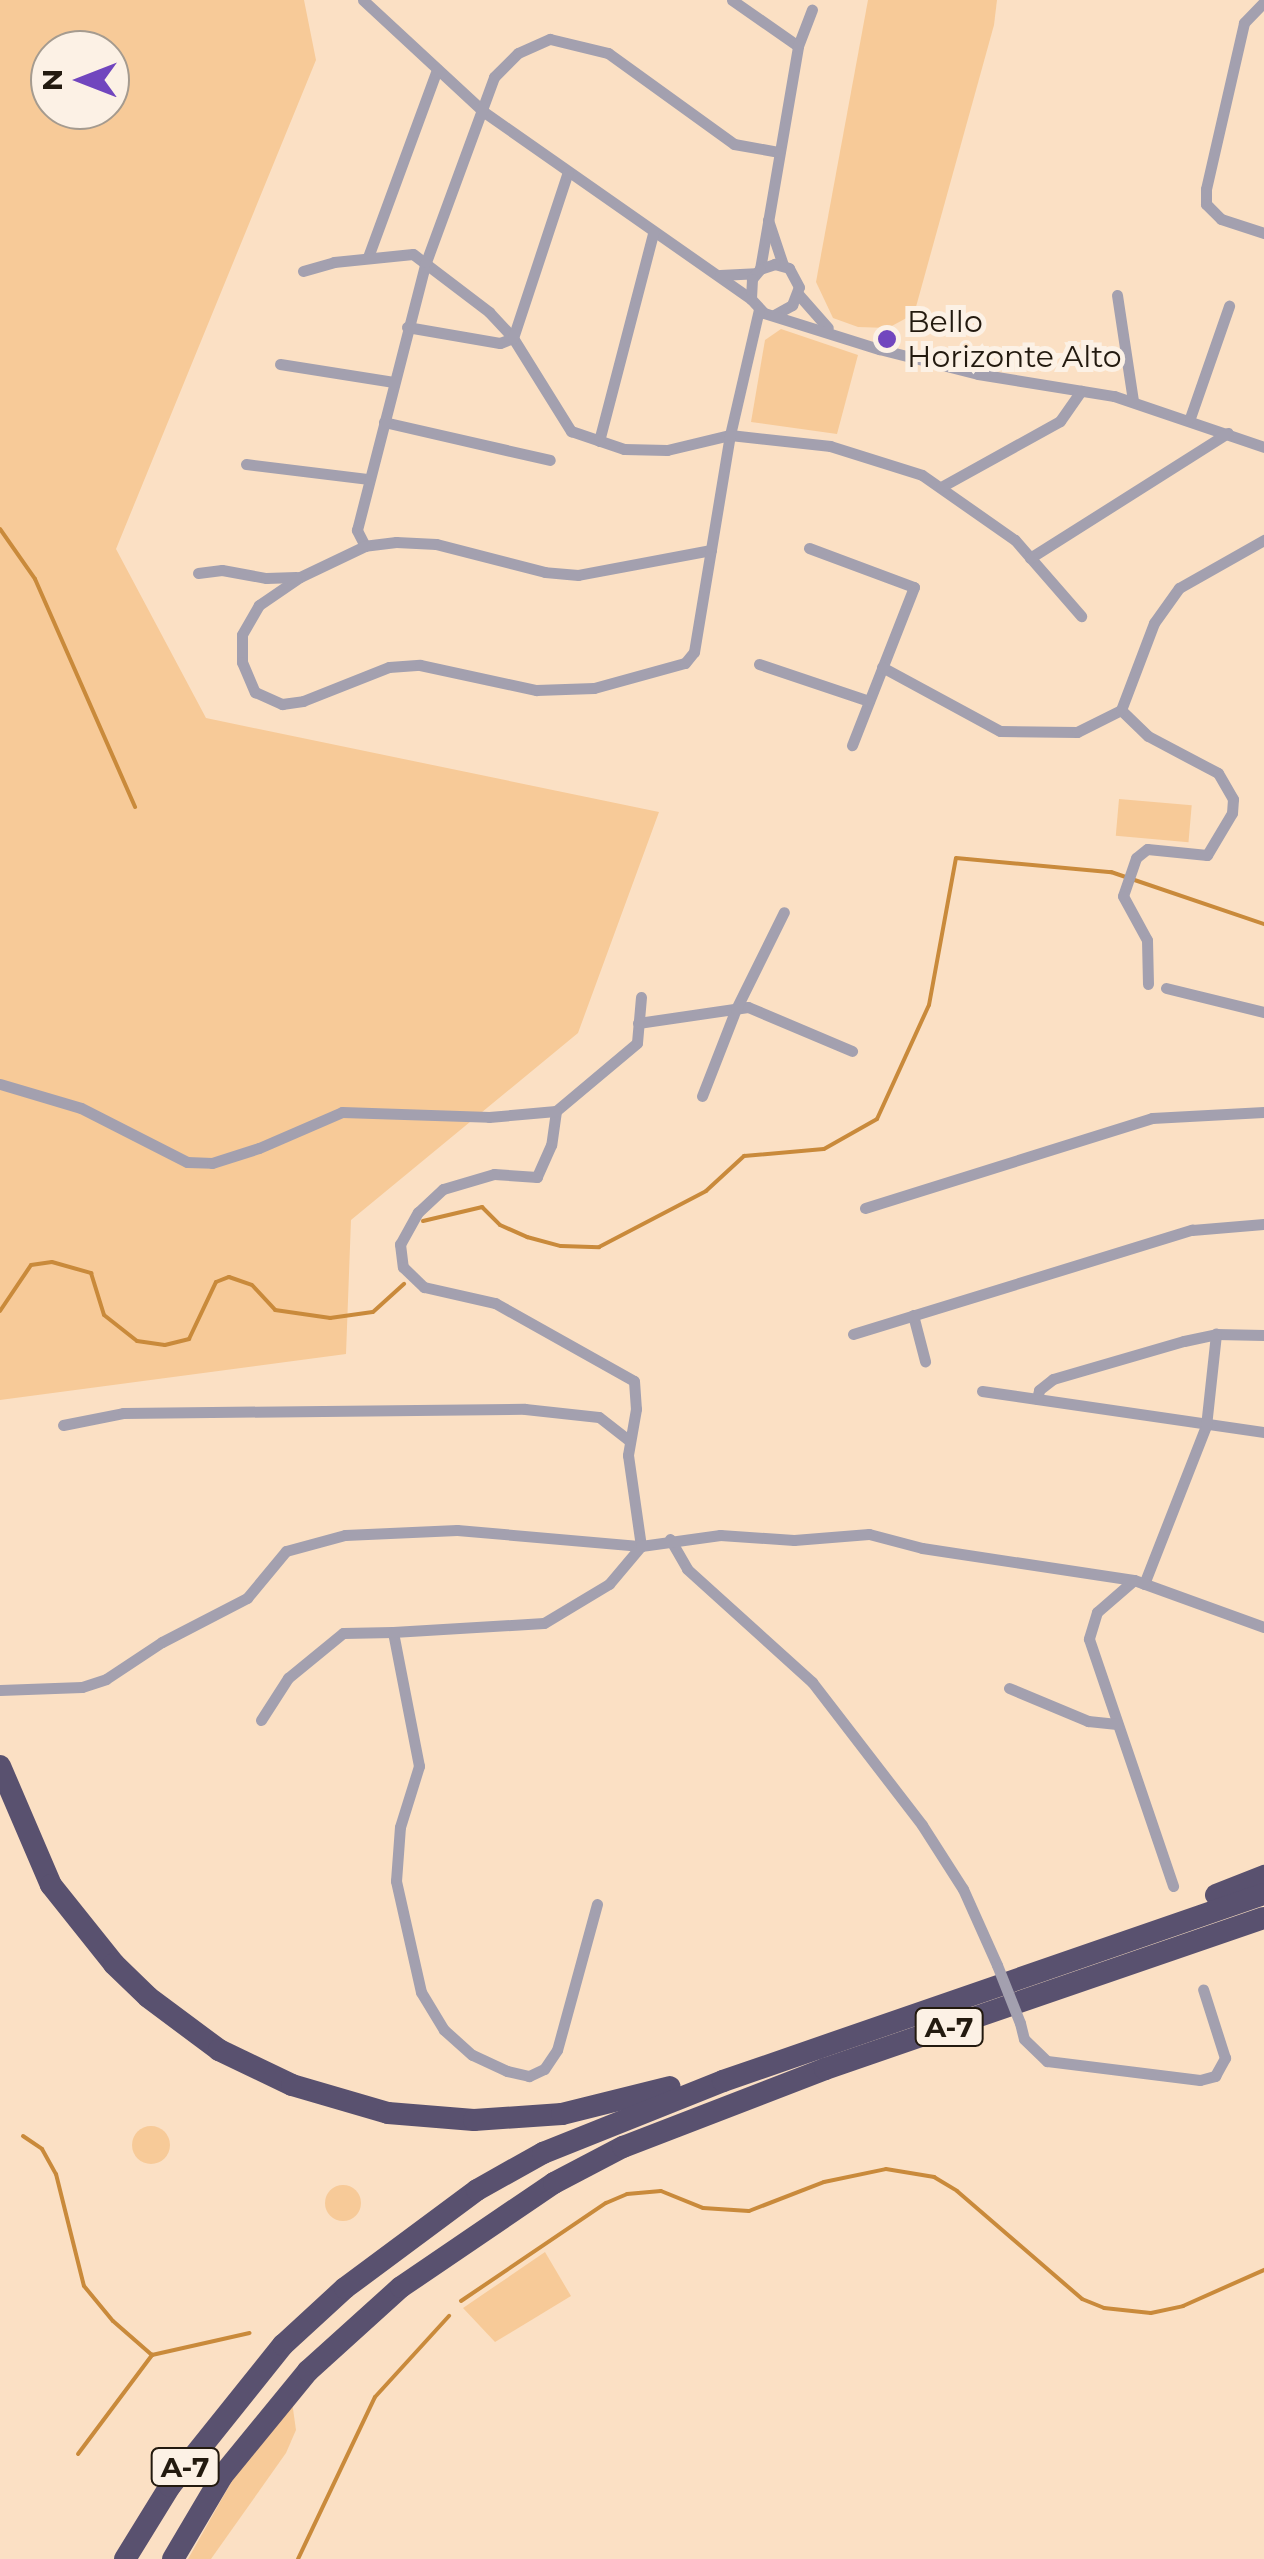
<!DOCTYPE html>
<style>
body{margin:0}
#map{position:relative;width:1264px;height:2559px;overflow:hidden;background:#fbe0c4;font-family:Montserrat,sans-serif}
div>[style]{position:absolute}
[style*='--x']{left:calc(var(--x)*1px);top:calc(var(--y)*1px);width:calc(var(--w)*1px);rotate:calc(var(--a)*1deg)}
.green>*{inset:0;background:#f7ca98;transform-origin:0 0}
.round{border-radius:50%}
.stream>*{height:4px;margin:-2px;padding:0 2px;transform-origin:2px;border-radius:2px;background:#c98a3b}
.minor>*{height:11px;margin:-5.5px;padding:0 5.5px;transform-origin:5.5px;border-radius:5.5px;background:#a3a0af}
.motorway>*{height:22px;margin:-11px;padding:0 11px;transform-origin:11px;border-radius:11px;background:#59516f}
.minor-bridge>*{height:11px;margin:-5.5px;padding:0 5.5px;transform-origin:5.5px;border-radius:5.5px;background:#a3a0af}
.dots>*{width:28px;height:28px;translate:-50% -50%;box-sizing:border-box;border:5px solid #fcf1e5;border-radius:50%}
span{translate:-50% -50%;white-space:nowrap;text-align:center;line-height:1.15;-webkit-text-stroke:10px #fcf1e5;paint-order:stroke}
.shield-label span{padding:2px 8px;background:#fcf1e5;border:2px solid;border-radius:8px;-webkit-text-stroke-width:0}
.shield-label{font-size:28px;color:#231a0f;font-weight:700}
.poi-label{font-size:30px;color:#231a0f}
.left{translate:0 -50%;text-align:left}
.north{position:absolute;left:30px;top:30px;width:100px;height:100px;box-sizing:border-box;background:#fcf1e5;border:2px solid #a59b8f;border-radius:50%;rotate:270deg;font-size:28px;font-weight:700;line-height:40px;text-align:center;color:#231a0f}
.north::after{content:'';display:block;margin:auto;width:35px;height:45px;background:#7146be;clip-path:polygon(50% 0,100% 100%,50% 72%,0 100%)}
</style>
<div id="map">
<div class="green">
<div style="clip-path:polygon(evenodd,0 0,304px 0,316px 60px,116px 549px,206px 718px,659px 812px,578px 1033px,351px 1220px,346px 1354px,0 1400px,0 0,50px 50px,110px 50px,110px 110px,50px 110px,50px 50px)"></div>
<div style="clip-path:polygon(868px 0,997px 0,994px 25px,914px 314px,888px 328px,858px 327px,833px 318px,816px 282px)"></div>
<div style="clip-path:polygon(781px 329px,858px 355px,837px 434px,751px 422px,765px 340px)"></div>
<div style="left:1119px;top:799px;width:73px;height:37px;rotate:5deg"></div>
<div class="round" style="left:132px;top:2126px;width:38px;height:38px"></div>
<div class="round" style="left:325px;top:2185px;width:36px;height:36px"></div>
<div style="clip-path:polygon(545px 2252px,571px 2296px,495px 2342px,463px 2308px)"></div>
<div style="clip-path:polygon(292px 2402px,296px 2430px,286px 2453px,211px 2559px,188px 2559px,233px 2479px)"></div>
</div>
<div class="stream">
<div style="--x:0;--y:529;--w:61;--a:55"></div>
<div style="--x:35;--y:579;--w:249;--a:66.3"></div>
<div style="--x:423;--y:1221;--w:61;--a:-13.3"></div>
<div style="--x:482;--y:1207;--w:25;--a:45"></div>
<div style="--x:500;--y:1225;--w:30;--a:24"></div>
<div style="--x:527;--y:1237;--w:35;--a:15"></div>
<div style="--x:561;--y:1246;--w:38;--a:2"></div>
<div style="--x:599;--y:1247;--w:121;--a:-27.6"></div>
<div style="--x:706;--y:1191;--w:52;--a:-42.6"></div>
<div style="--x:744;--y:1156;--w:80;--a:-5"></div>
<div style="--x:824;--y:1149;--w:61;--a:-29.5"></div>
<div style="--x:877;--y:1119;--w:125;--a:-65.5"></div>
<div style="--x:929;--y:1005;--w:149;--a:-79.6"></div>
<div style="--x:956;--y:858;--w:156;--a:5.2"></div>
<div style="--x:1111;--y:872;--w:162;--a:18.8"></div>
<div style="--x:0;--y:1311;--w:55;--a:-56"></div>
<div style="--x:31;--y:1265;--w:21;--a:-8"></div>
<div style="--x:52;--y:1262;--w:41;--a:15.8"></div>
<div style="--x:91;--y:1273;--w:44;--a:72.8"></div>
<div style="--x:104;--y:1315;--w:42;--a:38.2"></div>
<div style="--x:137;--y:1341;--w:28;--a:8"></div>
<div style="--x:165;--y:1345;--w:25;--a:-14"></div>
<div style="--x:189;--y:1339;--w:63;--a:-64.7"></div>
<div style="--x:216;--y:1282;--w:14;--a:-21"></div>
<div style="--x:229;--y:1277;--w:24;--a:19"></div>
<div style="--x:252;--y:1285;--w:34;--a:47"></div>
<div style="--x:275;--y:1310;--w:56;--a:8.3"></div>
<div style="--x:330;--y:1318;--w:43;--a:-7.9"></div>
<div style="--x:373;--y:1312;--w:42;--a:-42.1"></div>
<div style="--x:23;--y:2136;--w:23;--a:34"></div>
<div style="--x:42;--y:2149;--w:29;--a:61"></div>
<div style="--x:56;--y:2174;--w:115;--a:76"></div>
<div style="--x:84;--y:2286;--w:45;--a:50.4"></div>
<div style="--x:113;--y:2321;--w:52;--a:41.1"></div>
<div style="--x:152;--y:2355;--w:100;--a:-12.7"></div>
<div style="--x:461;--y:2301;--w:175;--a:-34.1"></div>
<div style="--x:606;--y:2203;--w:23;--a:-23"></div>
<div style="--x:627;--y:2194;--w:34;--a:-5"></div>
<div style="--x:661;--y:2191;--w:45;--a:22"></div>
<div style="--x:703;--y:2208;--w:46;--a:3.7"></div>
<div style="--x:749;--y:2211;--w:80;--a:-21.1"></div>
<div style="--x:824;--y:2182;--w:63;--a:-11.8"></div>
<div style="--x:886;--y:2169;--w:49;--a:9.5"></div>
<div style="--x:934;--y:2177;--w:27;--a:31"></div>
<div style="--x:957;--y:2191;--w:165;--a:40.8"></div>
<div style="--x:1082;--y:2299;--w:24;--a:22"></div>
<div style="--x:1104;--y:2308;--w:47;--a:6.1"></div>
<div style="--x:1151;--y:2313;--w:33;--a:-12"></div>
<div style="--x:1183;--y:2306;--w:89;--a:-24"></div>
<div style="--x:78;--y:2454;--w:124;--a:-53.2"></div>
<div style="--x:298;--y:2559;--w:179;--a:-64.6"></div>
<div style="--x:375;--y:2397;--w:110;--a:-47.6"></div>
</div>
<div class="minor">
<div style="--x:363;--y:0;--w:165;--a:42.8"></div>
<div style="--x:484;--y:112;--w:326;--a:35"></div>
<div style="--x:732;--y:0;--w:80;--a:34.9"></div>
<div style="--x:1264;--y:2;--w:29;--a:134"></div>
<div style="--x:1244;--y:23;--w:170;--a:102.9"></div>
<div style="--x:1206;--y:189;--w:15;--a:90"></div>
<div style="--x:1206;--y:204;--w:21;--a:45"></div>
<div style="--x:1221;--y:219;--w:45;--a:18"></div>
<div style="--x:768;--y:220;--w:47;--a:71.6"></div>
<div style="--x:368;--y:257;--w:200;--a:-69.8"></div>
<div style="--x:760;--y:269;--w:226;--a:-80.3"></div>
<div style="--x:798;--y:46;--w:39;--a:-69"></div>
<div style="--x:303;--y:271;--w:32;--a:-16"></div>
<div style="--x:334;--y:262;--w:79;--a:-5.8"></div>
<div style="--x:413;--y:254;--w:96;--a:37.3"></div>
<div style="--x:489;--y:312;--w:35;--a:47"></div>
<div style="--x:513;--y:338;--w:110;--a:58.1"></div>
<div style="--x:571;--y:431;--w:56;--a:18.8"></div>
<div style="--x:624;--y:449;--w:43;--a:1.3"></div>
<div style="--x:667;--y:450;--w:65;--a:-13.4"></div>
<div style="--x:730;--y:435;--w:101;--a:6.3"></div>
<div style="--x:830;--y:446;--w:96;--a:17.5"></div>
<div style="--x:922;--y:475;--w:113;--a:35"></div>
<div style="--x:1015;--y:540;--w:101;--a:49"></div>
<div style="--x:720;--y:275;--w:35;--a:-3"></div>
<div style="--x:798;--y:294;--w:45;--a:48.6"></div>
<div style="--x:1117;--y:295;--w:107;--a:81.4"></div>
<div style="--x:774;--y:315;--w:21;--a:-29"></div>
<div style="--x:792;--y:305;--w:19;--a:-69"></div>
<div style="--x:799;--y:287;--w:21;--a:-118"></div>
<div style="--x:789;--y:268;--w:15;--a:-164"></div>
<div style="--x:775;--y:264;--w:16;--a:162"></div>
<div style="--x:760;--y:269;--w:13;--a:129"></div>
<div style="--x:752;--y:279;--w:20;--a:93"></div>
<div style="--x:751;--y:299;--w:19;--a:47"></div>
<div style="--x:764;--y:313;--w:121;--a:17.4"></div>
<div style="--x:879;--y:349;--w:102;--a:14.2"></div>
<div style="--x:978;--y:374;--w:138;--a:9.2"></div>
<div style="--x:1114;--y:396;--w:158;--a:18.8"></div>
<div style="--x:407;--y:327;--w:94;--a:9.8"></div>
<div style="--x:500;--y:343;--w:14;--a:-21"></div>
<div style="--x:513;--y:338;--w:175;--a:-71.7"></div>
<div style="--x:280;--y:364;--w:115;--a:9"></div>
<div style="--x:1190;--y:418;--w:119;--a:-70.8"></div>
<div style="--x:384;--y:422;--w:170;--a:12.9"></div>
<div style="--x:599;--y:441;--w:215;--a:-75.4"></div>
<div style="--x:246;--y:464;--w:124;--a:7"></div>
<div style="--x:941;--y:487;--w:136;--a:-29"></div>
<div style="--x:1060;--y:421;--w:37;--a:-55"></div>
<div style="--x:365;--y:546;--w:18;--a:-117"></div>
<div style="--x:357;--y:530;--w:277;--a:-75.6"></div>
<div style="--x:426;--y:262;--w:197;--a:-69.8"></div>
<div style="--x:494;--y:77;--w:34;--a:-45"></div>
<div style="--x:518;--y:53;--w:35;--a:-24"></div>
<div style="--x:550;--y:39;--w:60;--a:13.6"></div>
<div style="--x:608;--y:53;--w:155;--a:35.8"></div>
<div style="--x:734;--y:144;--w:46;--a:10.1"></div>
<div style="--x:809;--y:548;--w:112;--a:20.4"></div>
<div style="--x:914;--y:587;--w:170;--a:111.4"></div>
<div style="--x:711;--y:550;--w:135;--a:169.4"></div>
<div style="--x:578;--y:575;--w:33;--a:-175"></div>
<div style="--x:545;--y:572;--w:113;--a:-165.6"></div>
<div style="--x:436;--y:544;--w:40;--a:-177.1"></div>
<div style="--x:396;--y:542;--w:31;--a:173"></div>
<div style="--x:365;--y:546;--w:72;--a:154.5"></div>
<div style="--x:300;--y:577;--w:50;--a:145.7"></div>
<div style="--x:259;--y:605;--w:34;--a:120"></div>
<div style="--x:242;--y:635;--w:27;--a:90"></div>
<div style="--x:242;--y:662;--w:33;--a:67"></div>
<div style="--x:255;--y:692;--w:30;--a:24"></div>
<div style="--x:282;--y:704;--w:21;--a:-8"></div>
<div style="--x:303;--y:701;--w:92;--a:-21.6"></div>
<div style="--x:389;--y:667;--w:31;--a:-4"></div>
<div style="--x:420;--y:665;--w:119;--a:12.2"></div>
<div style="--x:536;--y:690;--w:58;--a:-2"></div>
<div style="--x:594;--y:688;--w:94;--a:-15.4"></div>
<div style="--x:685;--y:663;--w:14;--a:-51"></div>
<div style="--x:694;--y:652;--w:220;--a:-80.6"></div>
<div style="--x:730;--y:435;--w:129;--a:-77"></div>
<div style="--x:1030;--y:558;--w:234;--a:-32.3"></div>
<div style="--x:198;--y:573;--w:24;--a:-7"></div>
<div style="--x:222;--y:570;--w:45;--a:10.3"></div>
<div style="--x:266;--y:578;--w:30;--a:-2"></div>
<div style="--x:759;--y:664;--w:116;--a:18.6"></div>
<div style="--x:882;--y:667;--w:134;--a:28.5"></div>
<div style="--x:1000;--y:731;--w:77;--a:0.7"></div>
<div style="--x:1077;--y:732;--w:49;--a:-26.6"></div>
<div style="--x:1121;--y:710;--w:37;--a:44"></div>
<div style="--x:1148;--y:736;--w:79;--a:27.9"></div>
<div style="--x:1218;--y:773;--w:30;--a:60"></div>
<div style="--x:1233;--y:799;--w:14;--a:94"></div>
<div style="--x:1232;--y:813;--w:49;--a:120.8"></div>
<div style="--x:1207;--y:855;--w:60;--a:-174.3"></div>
<div style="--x:1147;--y:849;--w:14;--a:141"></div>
<div style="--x:1136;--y:858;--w:40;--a:108.9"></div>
<div style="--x:1123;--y:896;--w:50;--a:61.4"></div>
<div style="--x:1147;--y:940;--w:44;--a:88.7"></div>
<div style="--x:1121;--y:710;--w:93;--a:-69.2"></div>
<div style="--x:1154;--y:623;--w:43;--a:-54.5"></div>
<div style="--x:1179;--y:588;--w:98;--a:-29.5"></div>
<div style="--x:1166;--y:988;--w:101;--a:13.8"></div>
<div style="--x:641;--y:997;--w:46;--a:95"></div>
<div style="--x:637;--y:1043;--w:106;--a:140"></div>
<div style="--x:556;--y:1111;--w:34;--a:98"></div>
<div style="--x:551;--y:1145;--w:35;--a:114"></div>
<div style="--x:537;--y:1177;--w:43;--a:-176"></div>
<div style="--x:494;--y:1174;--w:53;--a:163.6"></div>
<div style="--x:443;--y:1189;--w:34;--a:137"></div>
<div style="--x:418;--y:1212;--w:37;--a:119"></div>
<div style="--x:400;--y:1244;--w:23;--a:83"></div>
<div style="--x:403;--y:1267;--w:29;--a:44"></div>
<div style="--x:424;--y:1287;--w:73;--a:12.7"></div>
<div style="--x:495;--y:1303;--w:159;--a:29.3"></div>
<div style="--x:634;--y:1381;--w:28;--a:86"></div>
<div style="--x:636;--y:1409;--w:47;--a:99.9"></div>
<div style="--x:628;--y:1455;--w:92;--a:81.9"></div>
<div style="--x:638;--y:1023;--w:111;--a:-8.3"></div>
<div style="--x:748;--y:1007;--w:113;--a:22.9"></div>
<div style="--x:0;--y:1084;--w:84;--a:16.5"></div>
<div style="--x:81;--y:1108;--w:119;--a:27"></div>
<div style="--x:187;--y:1162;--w:25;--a:2"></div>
<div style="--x:212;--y:1163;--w:49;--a:-17.7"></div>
<div style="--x:259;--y:1148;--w:90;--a:-23.4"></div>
<div style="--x:342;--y:1112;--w:147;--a:1.9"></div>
<div style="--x:489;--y:1117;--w:67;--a:-5.1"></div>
<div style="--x:702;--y:1096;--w:93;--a:-68.7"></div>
<div style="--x:736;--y:1009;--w:108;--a:-63.7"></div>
<div style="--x:865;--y:1208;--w:301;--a:-17.4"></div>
<div style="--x:1152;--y:1118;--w:112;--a:-3.1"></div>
<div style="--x:913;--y:1315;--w:48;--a:75.4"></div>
<div style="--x:853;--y:1334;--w:355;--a:-17.1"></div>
<div style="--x:1192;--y:1230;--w:72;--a:-4.8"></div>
<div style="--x:982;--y:1391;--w:285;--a:8.3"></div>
<div style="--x:1037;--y:1399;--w:9;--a:-77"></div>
<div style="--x:1039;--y:1390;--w:18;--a:-38"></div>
<div style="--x:1053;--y:1379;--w:136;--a:-16.2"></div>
<div style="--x:1184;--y:1341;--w:33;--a:-12"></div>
<div style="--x:1216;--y:1334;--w:48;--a:1.2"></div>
<div style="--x:63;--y:1425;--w:61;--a:-11.3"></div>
<div style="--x:123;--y:1413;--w:402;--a:-0.6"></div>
<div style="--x:525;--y:1409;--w:74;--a:6.2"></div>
<div style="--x:599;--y:1417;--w:39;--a:38"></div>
<div style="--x:670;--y:1539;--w:34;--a:60"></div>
<div style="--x:687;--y:1569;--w:169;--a:42.1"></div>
<div style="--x:812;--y:1682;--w:180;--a:52.4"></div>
<div style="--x:922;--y:1825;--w:76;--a:57.4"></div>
<div style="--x:963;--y:1889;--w:83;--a:65.9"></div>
<div style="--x:1134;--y:1580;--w:49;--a:139.1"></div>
<div style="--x:1097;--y:1612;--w:28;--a:107"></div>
<div style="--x:1089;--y:1639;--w:261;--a:71.2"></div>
<div style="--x:1144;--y:1584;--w:170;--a:-68.6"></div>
<div style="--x:1206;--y:1426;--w:93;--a:-83.8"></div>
<div style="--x:1009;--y:1688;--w:86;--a:22.7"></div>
<div style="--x:1088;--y:1721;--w:29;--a:6"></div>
<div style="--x:0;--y:1690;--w:82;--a:-2.1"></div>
<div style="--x:82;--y:1687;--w:25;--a:-18"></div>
<div style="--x:106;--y:1679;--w:67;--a:-33.5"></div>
<div style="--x:162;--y:1642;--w:96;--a:-27.4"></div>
<div style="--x:247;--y:1598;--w:61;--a:-50.3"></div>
<div style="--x:286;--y:1551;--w:61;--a:-15.2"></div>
<div style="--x:345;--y:1535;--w:112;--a:-2.6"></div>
<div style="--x:457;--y:1530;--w:185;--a:5"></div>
<div style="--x:261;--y:1720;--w:50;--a:-57.3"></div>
<div style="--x:288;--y:1678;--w:71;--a:-39.3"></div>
<div style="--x:343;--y:1633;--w:50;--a:-1.1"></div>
<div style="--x:597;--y:1904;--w:151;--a:105.3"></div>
<div style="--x:557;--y:2050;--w:23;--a:124"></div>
<div style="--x:544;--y:2069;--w:17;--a:155"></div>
<div style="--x:529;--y:2076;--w:23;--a:-167"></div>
<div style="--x:507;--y:2071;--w:38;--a:-155"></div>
<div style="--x:472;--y:2055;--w:38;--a:-138"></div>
<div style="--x:444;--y:2030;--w:44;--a:-121.2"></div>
<div style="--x:421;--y:1992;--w:114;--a:-102.7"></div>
<div style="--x:396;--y:1881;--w:54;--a:-85.8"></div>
<div style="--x:400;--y:1827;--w:64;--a:-72.7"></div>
<div style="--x:419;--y:1766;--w:136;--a:-101"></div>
<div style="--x:393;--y:1632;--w:151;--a:-3.4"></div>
<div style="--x:544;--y:1623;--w:76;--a:-31"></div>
<div style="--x:609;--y:1584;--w:50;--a:-49.9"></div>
<div style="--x:641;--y:1546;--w:80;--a:-7.9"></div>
<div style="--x:720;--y:1535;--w:74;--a:3.9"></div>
<div style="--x:794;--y:1540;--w:75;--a:-4.6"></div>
<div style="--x:869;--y:1534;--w:55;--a:14.8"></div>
<div style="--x:922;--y:1548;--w:214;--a:8.6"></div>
<div style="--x:1134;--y:1580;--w:138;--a:19.9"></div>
<div style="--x:1020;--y:2023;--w:16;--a:76"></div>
<div style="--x:1024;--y:2039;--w:32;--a:44"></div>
<div style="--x:1047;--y:2061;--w:154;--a:7.1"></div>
<div style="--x:1200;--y:2080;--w:16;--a:-15"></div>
<div style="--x:1215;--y:2076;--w:21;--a:-61"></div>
<div style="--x:1225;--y:2058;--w:72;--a:-107.7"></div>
</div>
<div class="motorway">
<div style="--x:0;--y:1766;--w:129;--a:66.8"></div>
<div style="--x:51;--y:1885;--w:101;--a:51.4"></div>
<div style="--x:114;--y:1964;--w:47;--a:44.1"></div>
<div style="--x:148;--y:1997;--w:89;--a:36.7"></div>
<div style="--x:219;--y:2050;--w:81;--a:25.6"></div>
<div style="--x:292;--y:2085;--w:100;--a:16.3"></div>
<div style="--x:388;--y:2113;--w:86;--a:4.7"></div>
<div style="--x:474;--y:2120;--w:88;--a:-3.9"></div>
<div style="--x:562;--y:2114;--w:111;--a:-14"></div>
<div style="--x:1216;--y:1895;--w:52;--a:-21.6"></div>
<div style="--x:125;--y:2559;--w:86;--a:-58.3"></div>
<div style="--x:170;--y:2486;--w:181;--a:-51.3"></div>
<div style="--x:283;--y:2345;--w:84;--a:-42.6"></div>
<div style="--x:345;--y:2288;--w:164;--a:-36.6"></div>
<div style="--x:477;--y:2190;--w:76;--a:-29.3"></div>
<div style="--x:543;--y:2153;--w:194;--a:-21.8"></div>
<div style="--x:723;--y:2081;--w:572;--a:-19.07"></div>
<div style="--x:173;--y:2559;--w:96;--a:-59.4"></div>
<div style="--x:222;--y:2476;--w:136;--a:-50.7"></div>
<div style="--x:308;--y:2371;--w:125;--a:-42.1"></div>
<div style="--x:401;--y:2287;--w:185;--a:-34.2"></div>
<div style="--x:554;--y:2183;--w:78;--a:-27.6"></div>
<div style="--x:623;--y:2147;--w:217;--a:-21.1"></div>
<div style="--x:825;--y:2069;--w:464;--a:-19"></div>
</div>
<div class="minor-bridge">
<div style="--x:997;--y:1965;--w:62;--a:68.4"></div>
</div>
<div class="dots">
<div style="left:887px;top:339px;background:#7146be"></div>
</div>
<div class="shield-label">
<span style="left:949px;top:2027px">A-7</span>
<span style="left:185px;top:2467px">A-7</span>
</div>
<div class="poi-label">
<span class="left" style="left:907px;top:339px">Bello<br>Horizonte Alto</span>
</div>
<div class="north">N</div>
</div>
